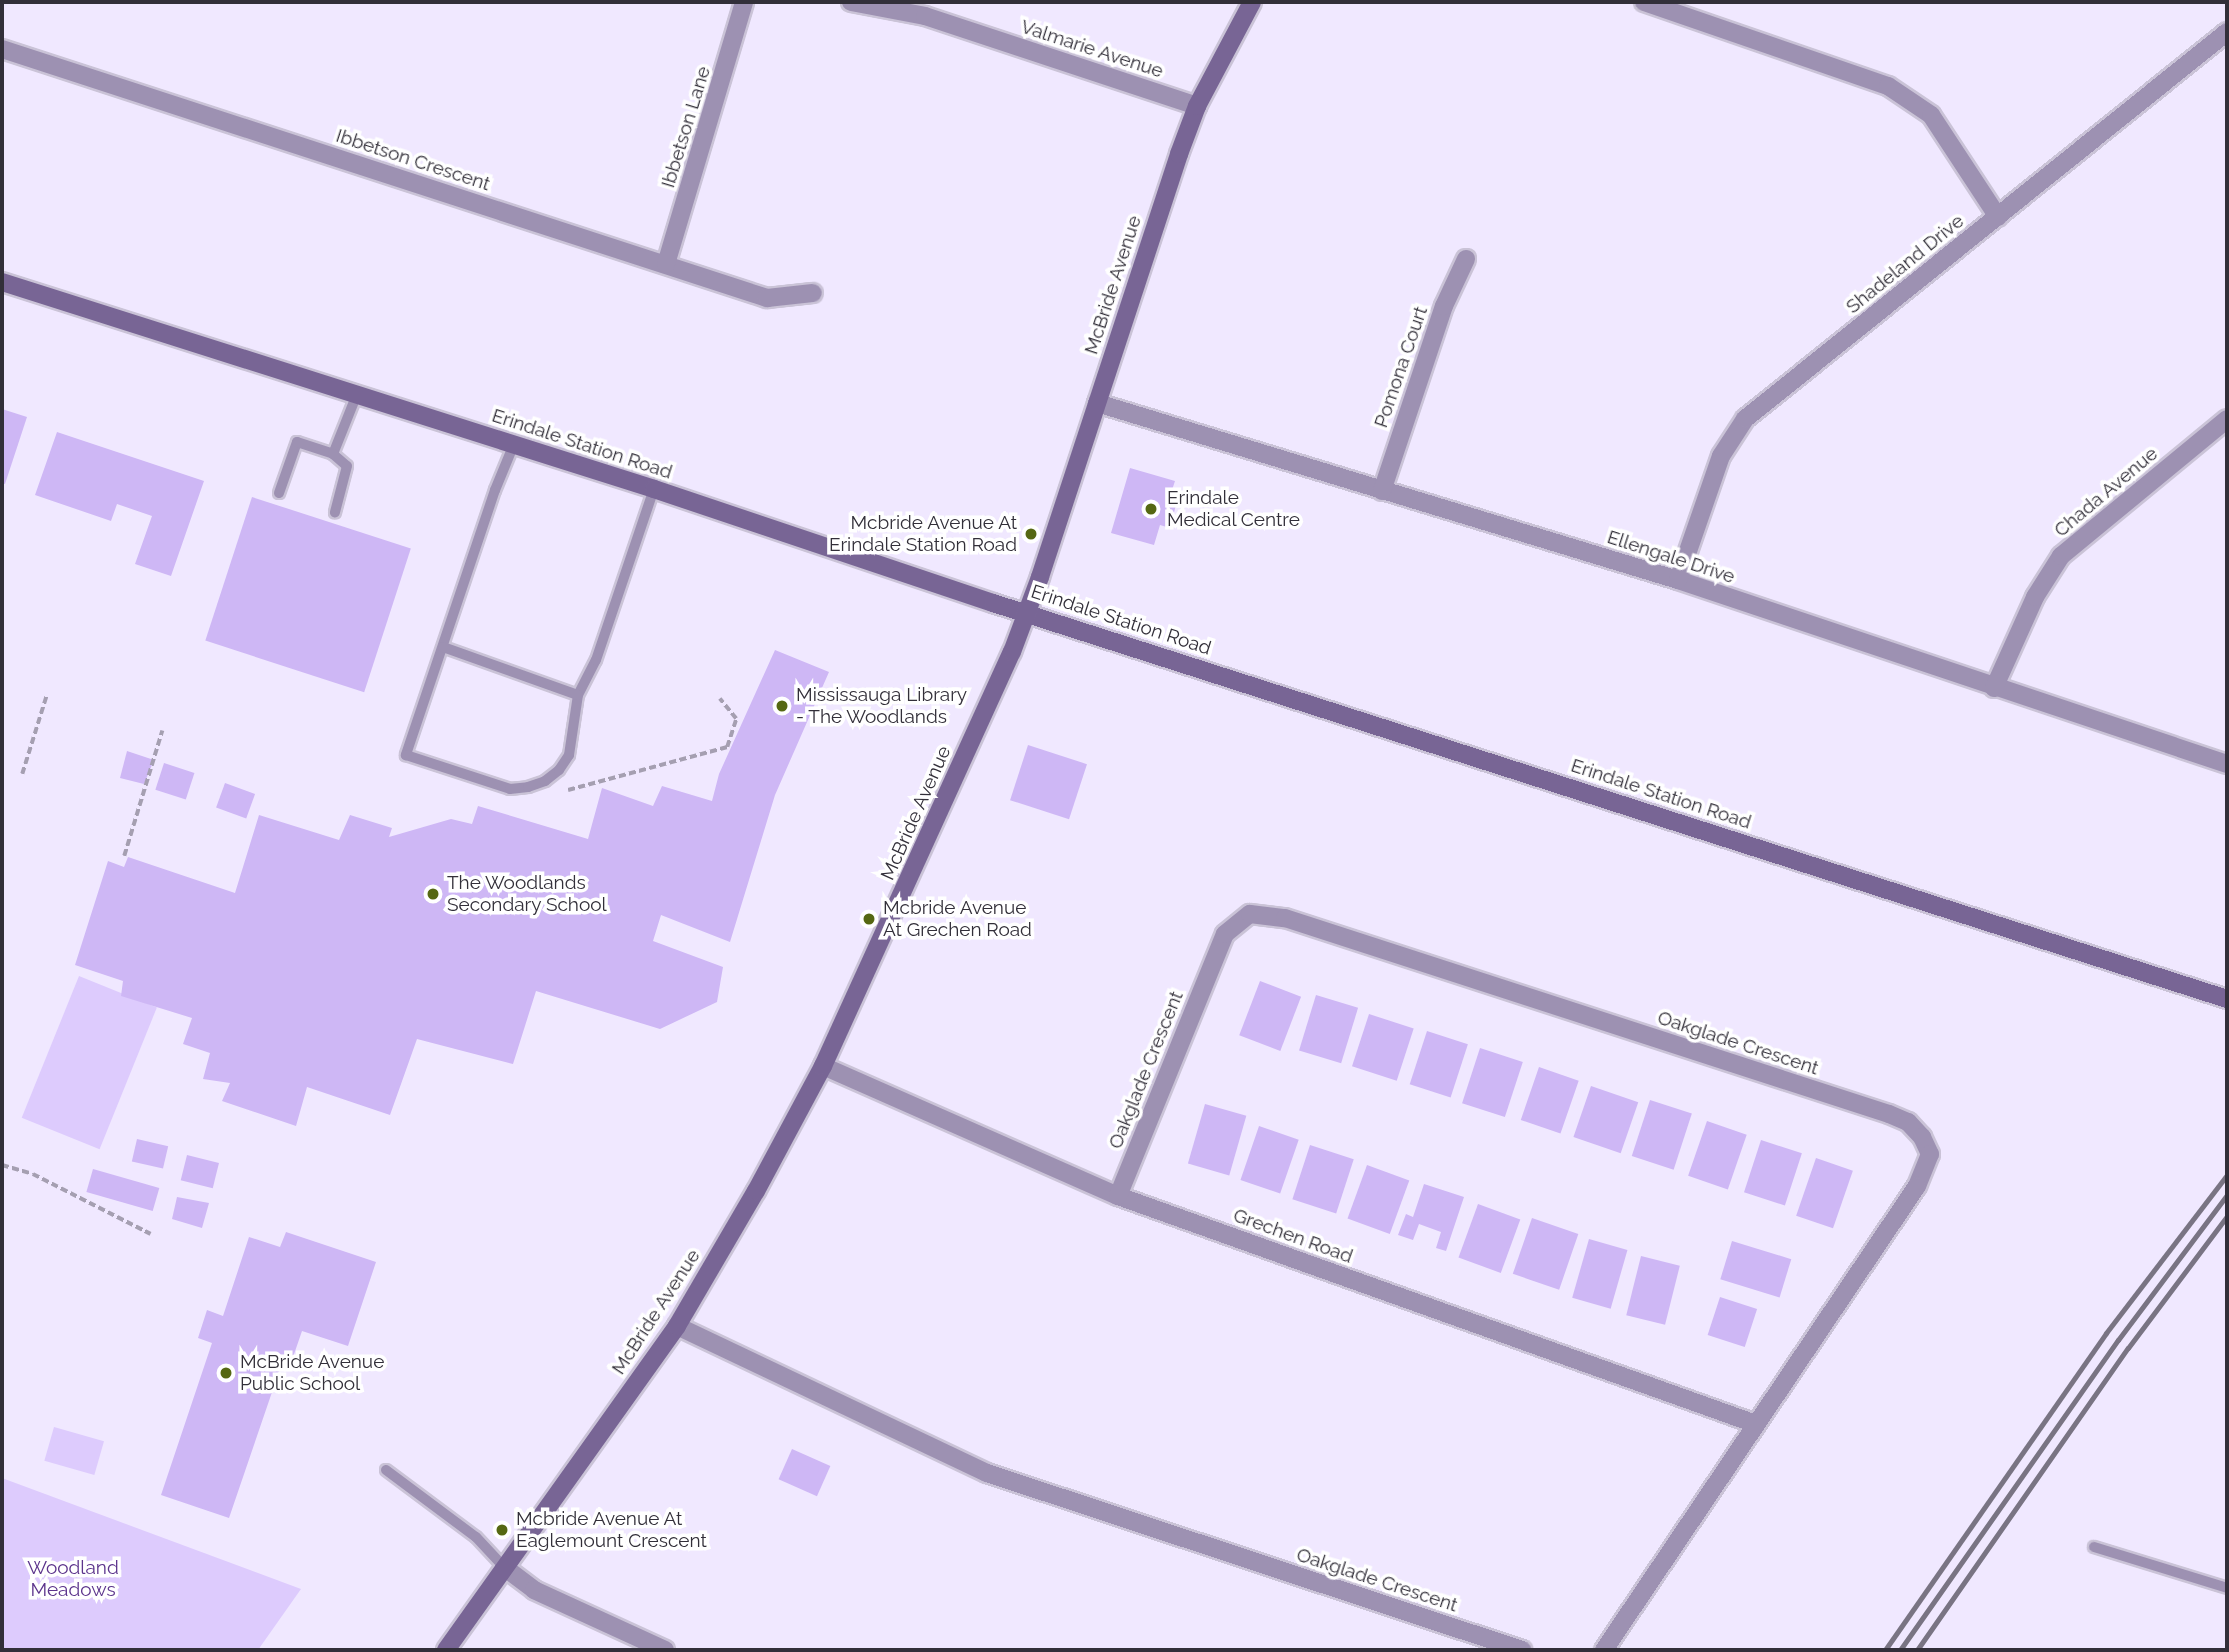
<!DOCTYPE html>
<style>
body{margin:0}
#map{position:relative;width:2229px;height:1652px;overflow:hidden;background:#f0e8ff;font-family:Raleway,sans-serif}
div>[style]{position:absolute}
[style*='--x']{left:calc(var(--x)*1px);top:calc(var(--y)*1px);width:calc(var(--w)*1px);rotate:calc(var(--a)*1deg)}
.green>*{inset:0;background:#ddcbfd;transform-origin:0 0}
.building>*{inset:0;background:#ceb7f5;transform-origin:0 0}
.path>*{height:3.5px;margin-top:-1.75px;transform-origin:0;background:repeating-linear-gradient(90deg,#a59fb1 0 7px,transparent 0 10.5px)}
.roads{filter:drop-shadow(2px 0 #cac3d7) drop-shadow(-2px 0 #cac3d7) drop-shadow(0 2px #cac3d7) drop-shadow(0 -2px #cac3d7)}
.lane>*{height:10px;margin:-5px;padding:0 5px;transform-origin:5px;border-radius:5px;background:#9d91b2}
.street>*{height:18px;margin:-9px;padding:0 9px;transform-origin:9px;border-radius:9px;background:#9d91b2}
.secondary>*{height:18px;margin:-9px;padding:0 9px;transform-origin:9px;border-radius:9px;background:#786595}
.rail>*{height:5px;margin:-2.5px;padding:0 2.5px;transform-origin:2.5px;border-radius:2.5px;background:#797483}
.dots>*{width:19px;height:19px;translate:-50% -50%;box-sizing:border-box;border:4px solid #fff;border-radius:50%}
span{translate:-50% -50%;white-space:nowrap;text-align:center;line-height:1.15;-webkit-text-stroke:7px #fff;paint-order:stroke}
.street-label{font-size:19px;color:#322f39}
.poi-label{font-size:19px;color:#322f39}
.left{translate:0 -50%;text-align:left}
.right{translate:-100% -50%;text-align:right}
.park-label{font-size:19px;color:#5c348c}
.frame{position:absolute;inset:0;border:4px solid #322f39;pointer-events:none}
</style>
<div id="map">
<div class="green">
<div style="left:79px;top:976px;width:84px;height:153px;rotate:22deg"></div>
<div style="left:54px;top:1427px;width:52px;height:35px;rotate:16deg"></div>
<div style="clip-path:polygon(2px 1478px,301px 1589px,258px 1650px,2px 1650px)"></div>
</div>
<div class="building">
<div style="clip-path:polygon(2px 409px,27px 417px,5px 484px,2px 483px)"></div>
<div style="clip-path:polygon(57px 432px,204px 481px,171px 576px,135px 564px,152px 516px,117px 504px,111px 521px,35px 495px)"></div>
<div style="clip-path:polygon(1130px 468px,1175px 481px,1169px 499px,1177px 501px,1170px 528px,1160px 525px,1154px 545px,1111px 533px)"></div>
<div style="left:252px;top:497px;width:167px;height:151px;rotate:18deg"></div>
<div style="clip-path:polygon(775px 650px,829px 672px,775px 795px,730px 942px,661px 915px,653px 941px,723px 967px,717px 1002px,660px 1029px,536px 991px,513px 1064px,417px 1039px,390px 1115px,307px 1087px,296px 1126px,222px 1101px,230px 1083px,203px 1079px,210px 1053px,183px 1044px,192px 1018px,121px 996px,123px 981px,75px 965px,108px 861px,124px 867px,128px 857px,235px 893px,259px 815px,339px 840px,350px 815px,392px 828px,389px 837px,451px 819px,472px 824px,478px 806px,588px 839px,602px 788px,653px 806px,662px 786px,712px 801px,719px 774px)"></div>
<div style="left:1028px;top:745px;width:62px;height:58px;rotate:18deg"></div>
<div style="clip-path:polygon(127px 751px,154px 760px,144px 784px,120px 778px)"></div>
<div style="left:164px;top:763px;width:32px;height:28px;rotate:18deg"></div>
<div style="left:225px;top:783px;width:32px;height:26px;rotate:20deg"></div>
<div style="left:1260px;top:981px;width:44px;height:58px;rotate:21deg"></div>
<div style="left:1316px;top:995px;width:44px;height:58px;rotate:17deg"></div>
<div style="left:1369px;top:1014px;width:47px;height:55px;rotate:18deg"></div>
<div style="left:1427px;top:1031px;width:43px;height:56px;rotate:18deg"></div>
<div style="left:1480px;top:1048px;width:45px;height:58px;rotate:18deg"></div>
<div style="left:1539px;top:1067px;width:42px;height:56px;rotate:19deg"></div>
<div style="left:1591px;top:1086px;width:50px;height:54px;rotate:19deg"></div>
<div style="left:1650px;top:1100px;width:44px;height:59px;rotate:18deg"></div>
<div style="left:1205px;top:1104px;width:43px;height:62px;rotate:16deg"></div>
<div style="left:1707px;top:1121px;width:42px;height:58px;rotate:19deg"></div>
<div style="left:1259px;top:1126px;width:42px;height:57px;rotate:19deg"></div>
<div style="left:137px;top:1139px;width:32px;height:23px;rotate:13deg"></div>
<div style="left:1761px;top:1140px;width:43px;height:55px;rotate:18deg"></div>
<div style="left:1310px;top:1145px;width:46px;height:57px;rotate:18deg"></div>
<div style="left:187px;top:1155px;width:33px;height:26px;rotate:14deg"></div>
<div style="left:1816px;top:1158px;width:39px;height:61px;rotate:19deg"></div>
<div style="left:1367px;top:1165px;width:45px;height:57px;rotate:20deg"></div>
<div style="left:93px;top:1169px;width:69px;height:24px;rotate:16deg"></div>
<div style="clip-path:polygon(1424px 1184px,1464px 1197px,1446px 1251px,1436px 1248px,1441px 1232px,1419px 1224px,1413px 1240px,1398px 1235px,1406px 1214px,1413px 1217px)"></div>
<div style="clip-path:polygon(177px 1197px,209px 1203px,202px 1228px,172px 1219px)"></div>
<div style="left:1478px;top:1204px;width:45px;height:57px;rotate:20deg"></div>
<div style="left:1532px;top:1218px;width:49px;height:59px;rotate:19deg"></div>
<div style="clip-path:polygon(286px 1232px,376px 1262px,348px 1346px,302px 1331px,291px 1363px,283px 1360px,229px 1518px,161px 1495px,212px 1343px,198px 1338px,207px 1310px,223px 1316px,249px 1237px,280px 1247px)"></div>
<div style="left:1589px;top:1239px;width:40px;height:61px;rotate:16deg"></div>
<div style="left:1732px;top:1241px;width:62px;height:40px;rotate:17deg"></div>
<div style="left:1641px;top:1256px;width:40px;height:61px;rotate:14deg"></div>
<div style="left:1720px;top:1297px;width:39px;height:40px;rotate:18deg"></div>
<div style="left:792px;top:1449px;width:42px;height:33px;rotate:24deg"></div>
</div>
<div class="path">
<div style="--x:22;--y:774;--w:81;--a:-72.7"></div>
<div style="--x:568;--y:790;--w:165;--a:-15.1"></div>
<div style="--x:727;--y:747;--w:29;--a:-72"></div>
<div style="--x:736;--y:719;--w:26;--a:-129"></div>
<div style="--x:124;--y:856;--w:131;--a:-73.1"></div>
<div style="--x:2;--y:1165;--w:32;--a:16"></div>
<div style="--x:33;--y:1174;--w:132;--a:27"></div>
</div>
<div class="roads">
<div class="lane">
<div style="--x:514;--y:444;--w:50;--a:112.4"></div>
<div style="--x:495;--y:490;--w:280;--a:108.6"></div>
<div style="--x:406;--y:755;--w:109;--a:18.1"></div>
<div style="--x:510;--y:789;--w:18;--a:-6"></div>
<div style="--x:528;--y:787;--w:18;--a:-19"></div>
<div style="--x:545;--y:781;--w:18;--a:-38"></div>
<div style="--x:559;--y:770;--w:18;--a:-56"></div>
<div style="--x:569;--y:755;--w:61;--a:-81.5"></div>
<div style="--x:578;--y:695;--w:39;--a:-63"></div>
<div style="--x:596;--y:660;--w:181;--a:-71.3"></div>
<div style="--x:333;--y:454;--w:65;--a:-68.2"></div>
<div style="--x:279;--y:493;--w:54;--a:-70.6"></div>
<div style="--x:297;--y:442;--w:38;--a:18"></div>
<div style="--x:333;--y:454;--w:18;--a:41"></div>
<div style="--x:347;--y:466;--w:48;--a:104.6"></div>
<div style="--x:443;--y:647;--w:143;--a:19.6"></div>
<div style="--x:386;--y:1470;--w:112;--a:36.7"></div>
<div style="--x:476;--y:1537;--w:41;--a:47"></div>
<div style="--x:2094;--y:1547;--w:139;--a:17.1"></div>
</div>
<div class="street">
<div style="--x:851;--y:2;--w:75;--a:10.7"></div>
<div style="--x:925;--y:16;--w:287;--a:18.3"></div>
<div style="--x:1644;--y:2;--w:258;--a:19"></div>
<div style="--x:1888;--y:86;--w:52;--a:34"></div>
<div style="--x:1931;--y:115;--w:122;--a:56.7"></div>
<div style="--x:2;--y:49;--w:805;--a:18.03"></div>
<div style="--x:767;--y:298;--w:46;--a:-6.2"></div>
<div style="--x:666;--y:264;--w:273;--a:-73.4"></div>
<div style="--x:1097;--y:403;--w:607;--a:16.94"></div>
<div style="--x:1678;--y:580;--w:579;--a:18.53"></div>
<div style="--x:1382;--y:491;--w:195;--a:-71.5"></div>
<div style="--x:1444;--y:306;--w:52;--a:-64.9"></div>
<div style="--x:1678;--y:580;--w:131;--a:-70.9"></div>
<div style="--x:1721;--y:456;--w:44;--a:-57"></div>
<div style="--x:1745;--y:419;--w:618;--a:-38.76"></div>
<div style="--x:1994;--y:688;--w:100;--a:-65.7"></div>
<div style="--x:2035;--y:597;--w:49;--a:-57.6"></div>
<div style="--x:2061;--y:556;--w:215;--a:-39.5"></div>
<div style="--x:823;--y:1066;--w:322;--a:23.8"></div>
<div style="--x:1118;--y:1196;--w:678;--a:19.67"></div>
<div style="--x:1118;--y:1196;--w:283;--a:-67.8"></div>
<div style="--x:1225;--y:934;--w:32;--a:-39"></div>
<div style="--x:1250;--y:914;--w:35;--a:7"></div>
<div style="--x:1285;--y:918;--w:635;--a:17.98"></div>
<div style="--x:1889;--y:1114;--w:21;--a:23"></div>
<div style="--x:1908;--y:1122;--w:21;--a:47"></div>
<div style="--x:1922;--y:1137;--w:19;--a:65"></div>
<div style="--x:1930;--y:1154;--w:35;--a:112"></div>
<div style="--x:1917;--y:1186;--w:560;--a:124"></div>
<div style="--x:677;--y:1326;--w:343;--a:25.4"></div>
<div style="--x:987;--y:1473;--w:564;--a:18.31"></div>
<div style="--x:504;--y:1567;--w:38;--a:37"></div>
<div style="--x:534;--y:1590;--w:144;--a:24.6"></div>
</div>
<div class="secondary">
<div style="--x:2;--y:282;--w:684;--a:17.61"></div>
<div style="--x:654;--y:489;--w:358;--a:18.6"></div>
<div style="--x:993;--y:603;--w:1296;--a:17.79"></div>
<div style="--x:446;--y:1650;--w:398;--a:-54.5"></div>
<div style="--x:677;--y:1326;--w:156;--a:-59.7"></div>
<div style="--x:756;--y:1191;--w:142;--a:-61.8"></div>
<div style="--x:823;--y:1066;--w:455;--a:-65.5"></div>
<div style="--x:1012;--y:652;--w:80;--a:-69.5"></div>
<div style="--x:1040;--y:577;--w:445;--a:-71.8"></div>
<div style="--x:1179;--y:154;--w:51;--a:-69.4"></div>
<div style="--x:1197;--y:106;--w:118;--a:-62.1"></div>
</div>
</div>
<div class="rail">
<div style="--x:1885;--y:1650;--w:386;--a:-55.1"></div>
<div style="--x:2106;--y:1333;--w:199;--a:-52.6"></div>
<div style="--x:1900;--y:1650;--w:379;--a:-54.9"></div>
<div style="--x:2118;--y:1340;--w:181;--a:-53.1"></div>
<div style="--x:1917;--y:1650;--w:368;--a:-55.1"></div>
<div style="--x:2128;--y:1348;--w:165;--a:-53.1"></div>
</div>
<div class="dots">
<div style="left:1151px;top:509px;background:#556712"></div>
<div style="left:1031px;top:534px;background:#556712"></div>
<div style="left:782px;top:706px;background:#556712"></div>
<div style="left:433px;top:894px;background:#556712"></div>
<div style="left:869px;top:919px;background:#556712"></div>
<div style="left:226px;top:1373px;background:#556712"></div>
<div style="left:502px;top:1530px;background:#556712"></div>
</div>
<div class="street-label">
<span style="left:1092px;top:49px;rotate:18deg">Valmarie Avenue</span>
<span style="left:686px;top:127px;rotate:-73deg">Ibbetson Lane</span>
<span style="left:413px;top:160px;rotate:18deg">Ibbetson Crescent</span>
<span style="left:1905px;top:264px;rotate:-39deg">Shadeland Drive</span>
<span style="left:1113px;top:285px;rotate:-72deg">McBride Avenue</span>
<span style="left:1401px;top:367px;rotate:-71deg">Pomona Court</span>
<span style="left:582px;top:444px;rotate:18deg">Erindale Station Road</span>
<span style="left:2106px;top:492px;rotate:-40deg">Chada Avenue</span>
<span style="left:1671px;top:557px;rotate:18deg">Ellengale Drive</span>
<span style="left:1121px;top:620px;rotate:18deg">Erindale Station Road</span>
<span style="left:1661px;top:794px;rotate:18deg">Erindale Station Road</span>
<span style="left:916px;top:813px;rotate:-66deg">McBride Avenue</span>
<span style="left:1738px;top:1043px;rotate:18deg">Oakglade Crescent</span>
<span style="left:1146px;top:1070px;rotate:-68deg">Oakglade Crescent</span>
<span style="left:1293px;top:1236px;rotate:20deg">Grechen Road</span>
<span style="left:656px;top:1312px;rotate:-57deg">McBride Avenue</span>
<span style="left:1377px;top:1580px;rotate:18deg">Oakglade Crescent</span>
</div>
<div class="poi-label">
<span class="left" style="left:1167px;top:509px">Erindale<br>Medical Centre</span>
<span class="right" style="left:1017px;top:534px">Mcbride Avenue At<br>Erindale Station Road</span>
<span class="left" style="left:796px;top:706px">Mississauga Library<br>- The Woodlands</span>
<span class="left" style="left:447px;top:894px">The Woodlands<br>Secondary School</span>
<span class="left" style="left:883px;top:919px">Mcbride Avenue<br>At Grechen Road</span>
<span class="left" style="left:240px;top:1373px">McBride Avenue<br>Public School</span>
<span class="left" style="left:516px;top:1530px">Mcbride Avenue At<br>Eaglemount Crescent</span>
</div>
<div class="park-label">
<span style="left:73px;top:1579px">Woodland<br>Meadows</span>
</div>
<div class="frame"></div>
</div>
